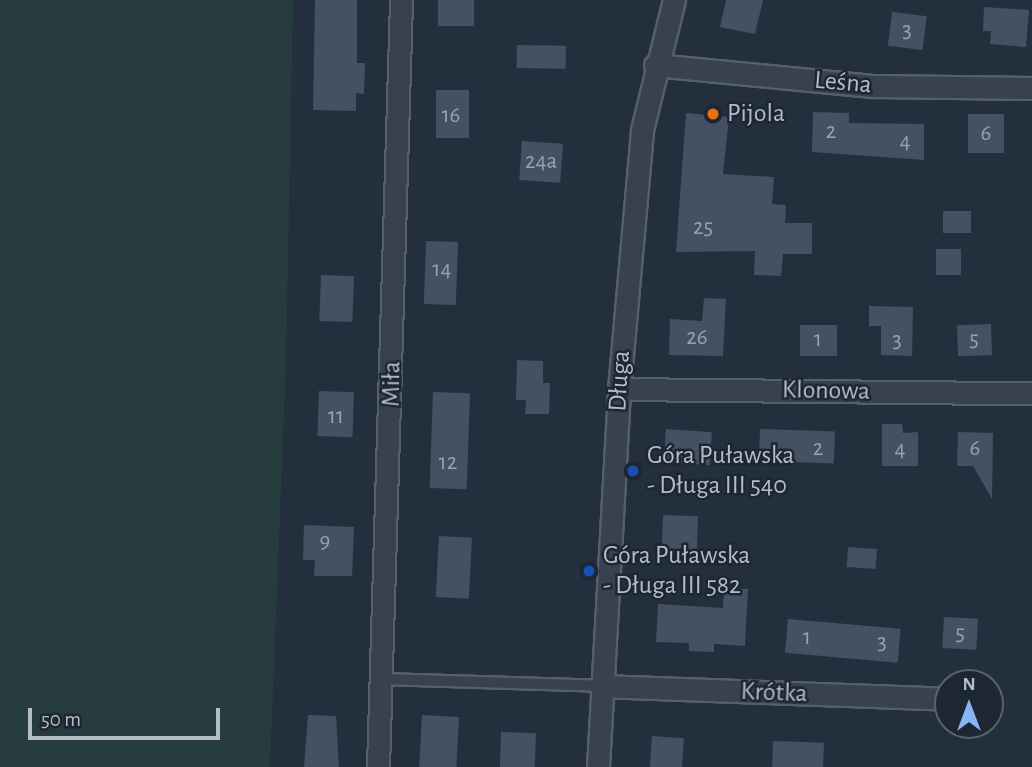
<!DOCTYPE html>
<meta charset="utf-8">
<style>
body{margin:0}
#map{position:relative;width:1032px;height:767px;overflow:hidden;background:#242f3e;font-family:"Alegreya Sans",sans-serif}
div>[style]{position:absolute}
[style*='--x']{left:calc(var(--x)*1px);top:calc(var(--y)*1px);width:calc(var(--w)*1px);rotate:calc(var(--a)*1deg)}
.green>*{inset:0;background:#263c3f}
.building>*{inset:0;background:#455162;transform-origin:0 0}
.roads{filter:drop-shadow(2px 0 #565f6c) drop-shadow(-2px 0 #565f6c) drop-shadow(0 2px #565f6c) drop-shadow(0 -2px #565f6c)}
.lane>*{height:10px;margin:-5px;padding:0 5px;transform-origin:5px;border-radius:5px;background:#38414e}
.street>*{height:21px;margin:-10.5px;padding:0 10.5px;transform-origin:10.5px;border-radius:10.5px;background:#38414e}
.dots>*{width:19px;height:19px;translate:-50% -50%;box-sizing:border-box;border:4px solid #1d2633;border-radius:50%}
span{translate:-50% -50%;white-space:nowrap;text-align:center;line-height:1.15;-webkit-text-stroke:5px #1d2633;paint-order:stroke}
.number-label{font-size:23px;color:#98a1af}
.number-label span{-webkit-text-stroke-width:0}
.street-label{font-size:26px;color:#b4bcc9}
.poi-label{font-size:26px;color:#b4bcc9}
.left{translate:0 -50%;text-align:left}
.north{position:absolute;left:934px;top:669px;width:70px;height:70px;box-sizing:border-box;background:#1d2633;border:2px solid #59626f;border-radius:50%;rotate:0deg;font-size:19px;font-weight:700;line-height:28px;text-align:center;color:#b4bcc9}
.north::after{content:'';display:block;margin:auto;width:24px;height:32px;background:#8ab4f8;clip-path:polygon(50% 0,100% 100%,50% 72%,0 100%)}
.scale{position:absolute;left:28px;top:708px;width:192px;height:32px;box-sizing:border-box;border:4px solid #b4bcc9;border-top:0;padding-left:9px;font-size:21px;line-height:24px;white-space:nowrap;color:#b4bcc9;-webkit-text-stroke:5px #1d2633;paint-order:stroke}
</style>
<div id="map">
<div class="green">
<div style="clip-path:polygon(0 0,293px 0,286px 362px,270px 767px,0 767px)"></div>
</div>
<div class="building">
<div style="clip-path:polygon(315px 0,357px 0,357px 63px,365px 63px,364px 94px,356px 93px,356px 111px,313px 110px)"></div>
<div style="left:438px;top:0;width:36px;height:26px"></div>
<div style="clip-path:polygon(726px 0,763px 0,755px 34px,720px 27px)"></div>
<div style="clip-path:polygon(984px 7px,1029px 10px,1026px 47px,990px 44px,991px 31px,983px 31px)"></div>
<div style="left:892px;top:12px;width:35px;height:34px;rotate:7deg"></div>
<div style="left:517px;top:45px;width:49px;height:23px;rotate:1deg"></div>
<div style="left:436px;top:90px;width:33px;height:48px"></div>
<div style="clip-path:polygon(813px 112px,849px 113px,849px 123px,924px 124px,924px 160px,812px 152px)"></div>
<div style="clip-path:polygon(686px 113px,729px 117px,723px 174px,774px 177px,772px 204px,786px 205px,785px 223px,812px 223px,812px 254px,783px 254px,781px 276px,754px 275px,755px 251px,676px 252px)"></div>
<div style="left:968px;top:114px;width:36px;height:39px"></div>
<div style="left:522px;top:141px;width:41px;height:39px;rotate:4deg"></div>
<div style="left:943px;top:211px;width:28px;height:22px"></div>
<div style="left:426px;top:241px;width:32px;height:63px;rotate:2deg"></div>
<div style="left:936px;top:249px;width:25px;height:26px"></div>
<div style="left:321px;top:275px;width:33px;height:46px;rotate:2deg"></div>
<div style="clip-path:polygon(704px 298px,726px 299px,723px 356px,669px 355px,670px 319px,702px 321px)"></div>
<div style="clip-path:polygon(869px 306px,913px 307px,912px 356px,881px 355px,881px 326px,869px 326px)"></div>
<div style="left:991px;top:324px;width:31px;height:34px;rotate:88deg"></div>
<div style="left:800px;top:325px;width:37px;height:31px"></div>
<div style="clip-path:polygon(517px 360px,543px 361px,543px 383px,550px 383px,549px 414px,525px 414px,526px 400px,516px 400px)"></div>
<div style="left:319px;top:391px;width:35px;height:45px;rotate:2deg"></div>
<div style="left:433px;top:392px;width:37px;height:96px;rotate:2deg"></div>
<div style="clip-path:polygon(882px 424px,902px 424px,903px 433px,918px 432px,918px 466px,882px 466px)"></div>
<div style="left:666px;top:429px;width:46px;height:33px;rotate:4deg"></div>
<div style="left:760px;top:429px;width:75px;height:32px;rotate:2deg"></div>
<div style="clip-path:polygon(958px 432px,993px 433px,992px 499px,973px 466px,957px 466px)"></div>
<div style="left:663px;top:515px;width:35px;height:36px;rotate:2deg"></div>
<div style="clip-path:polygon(304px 525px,354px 527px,352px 576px,314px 576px,315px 560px,303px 560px)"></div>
<div style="left:439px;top:536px;width:33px;height:61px;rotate:3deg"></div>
<div style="left:848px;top:547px;width:29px;height:20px;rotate:4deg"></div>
<div style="clip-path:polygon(724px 588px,748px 589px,745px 646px,714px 644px,714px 652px,689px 651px,689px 643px,656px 642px,658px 604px,723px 608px)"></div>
<div style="left:944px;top:617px;width:34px;height:31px;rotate:3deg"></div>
<div style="left:788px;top:619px;width:113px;height:34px;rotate:5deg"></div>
<div style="clip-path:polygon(308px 715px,336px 716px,339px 767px,304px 767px)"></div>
<div style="left:422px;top:715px;width:37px;height:52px;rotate:3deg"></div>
<div style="left:501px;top:732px;width:35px;height:35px;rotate:2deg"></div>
<div style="left:652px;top:736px;width:32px;height:31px;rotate:4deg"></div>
<div style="left:773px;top:741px;width:51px;height:26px;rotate:2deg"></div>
</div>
<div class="roads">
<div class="lane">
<div style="--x:382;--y:679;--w:218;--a:1.8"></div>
</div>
<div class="street">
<div style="--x:655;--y:65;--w:221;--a:5.5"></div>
<div style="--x:875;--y:86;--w:157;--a:0.7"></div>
<div style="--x:619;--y:389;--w:413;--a:0.6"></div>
<div style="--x:600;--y:686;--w:348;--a:2.1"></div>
<div style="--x:378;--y:767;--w:767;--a:-88.28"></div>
<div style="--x:598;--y:767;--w:379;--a:-86.8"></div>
<div style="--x:619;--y:389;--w:260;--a:-84.9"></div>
<div style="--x:642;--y:130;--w:134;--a:-76.2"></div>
</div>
</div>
<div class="dots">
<div style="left:713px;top:114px;background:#e8710a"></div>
<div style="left:633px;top:471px;background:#1a4fb4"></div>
<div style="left:589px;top:571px;background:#1a4fb4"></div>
</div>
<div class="number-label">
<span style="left:907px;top:31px">3</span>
<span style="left:451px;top:116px">16</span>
<span style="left:831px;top:132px">2</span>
<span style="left:986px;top:134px">6</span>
<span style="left:905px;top:142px">4</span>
<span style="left:541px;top:162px">24a</span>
<span style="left:703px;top:228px">25</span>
<span style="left:442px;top:270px">14</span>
<span style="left:697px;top:338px">26</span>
<span style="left:818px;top:340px">1</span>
<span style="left:974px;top:340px">5</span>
<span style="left:897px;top:341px">3</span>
<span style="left:336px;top:417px">11</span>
<span style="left:818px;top:449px">2</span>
<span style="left:975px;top:449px">6</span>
<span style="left:900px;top:450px">4</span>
<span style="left:448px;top:463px">12</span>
<span style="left:325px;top:542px">9</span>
<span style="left:960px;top:634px">5</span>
<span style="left:807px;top:638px">1</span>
<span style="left:882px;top:643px">3</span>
</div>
<div class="street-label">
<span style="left:843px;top:83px;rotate:5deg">Leśna</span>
<span style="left:620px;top:381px;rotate:-86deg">Długa</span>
<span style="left:392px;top:384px;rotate:-89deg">Miła</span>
<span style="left:826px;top:391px;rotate:1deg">Klonowa</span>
<span style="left:774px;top:693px;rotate:2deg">Krótka</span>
</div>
<div class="poi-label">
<span class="left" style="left:727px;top:114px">Pijola</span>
<span class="left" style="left:647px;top:471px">Góra Puławska<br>- Długa III 540</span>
<span class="left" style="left:603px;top:571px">Góra Puławska<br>- Długa III 582</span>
</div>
<div class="north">N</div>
<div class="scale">50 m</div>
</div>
